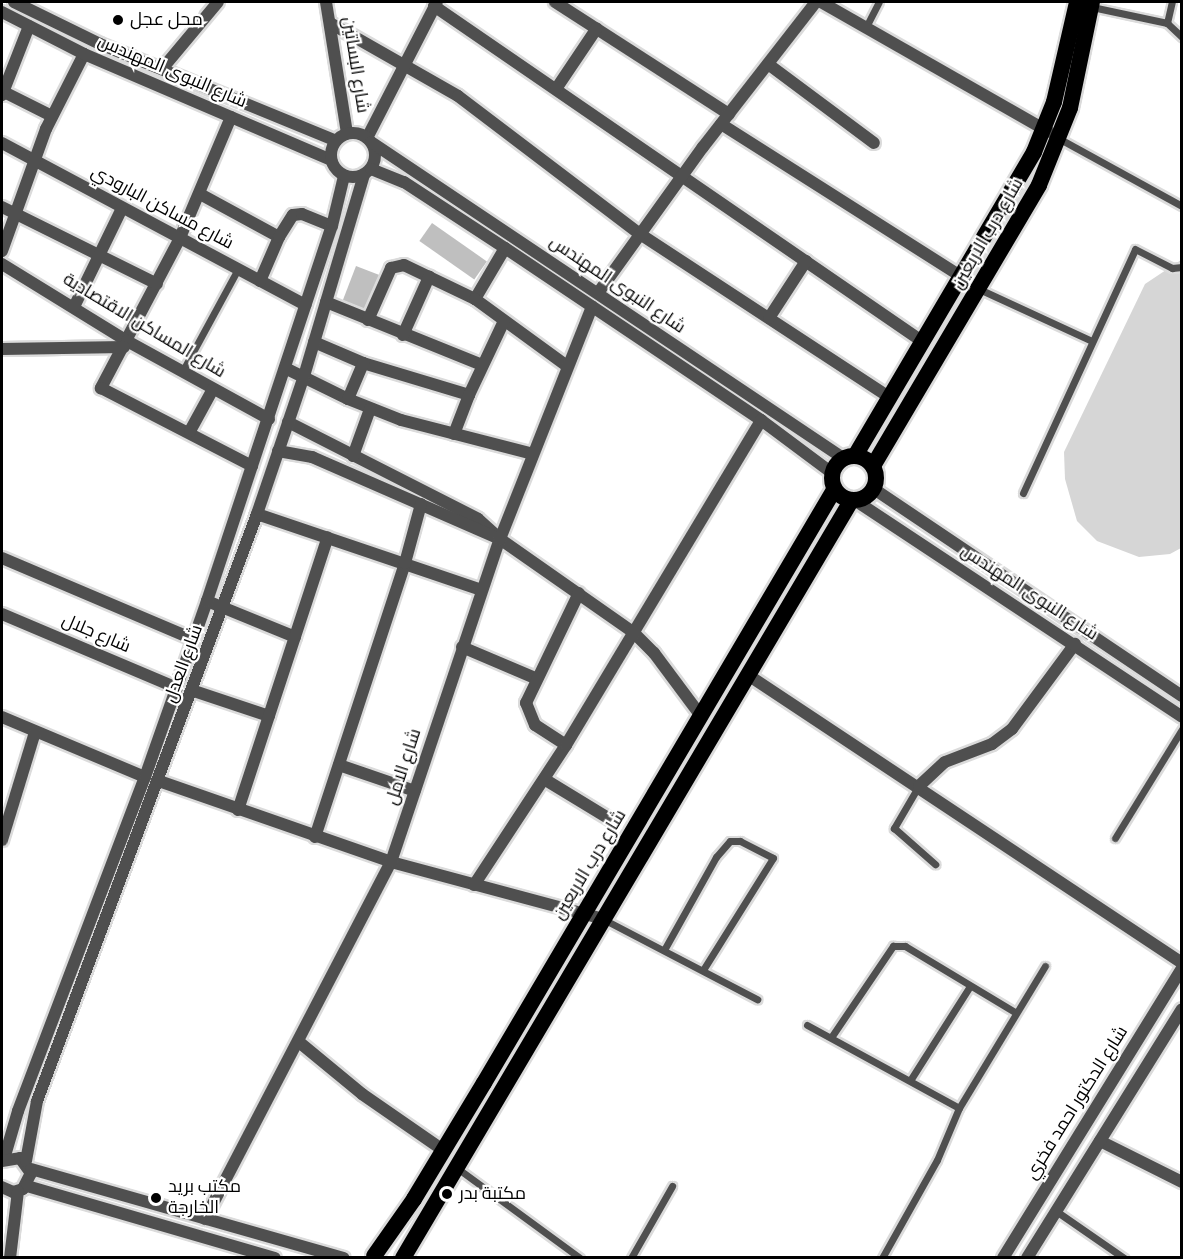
<!DOCTYPE html>
<meta charset="utf-8">
<style>
body{margin:0}
#map{position:relative;width:1183px;height:1259px;overflow:hidden;background:#fff;font-family:"Source Sans 3",Cairo,sans-serif}
div>[style]{position:absolute}
[style*='--x']{left:calc(var(--x)*1px);top:calc(var(--y)*1px);width:calc(var(--w)*1px);rotate:calc(var(--a)*1deg)}
.green>*{inset:0;background:#d6d6d6}
.building>*{inset:0;background:#bfbfbf;transform-origin:0 0}
.roads{filter:drop-shadow(2px 0 #dbdbdb) drop-shadow(-2px 0 #dbdbdb) drop-shadow(0 2px #dbdbdb) drop-shadow(0 -2px #dbdbdb)}
.service>*{height:7px;margin:-3.5px;padding:0 3.5px;transform-origin:3.5px;border-radius:3.5px;background:#4f4f4f}
.minor>*{height:12px;margin:-6px;padding:0 6px;transform-origin:6px;border-radius:6px;background:#4f4f4f}
.tertiary>*{height:12px;margin:-6px;padding:0 6px;transform-origin:6px;border-radius:6px;background:#4f4f4f}
.tertiary>.ring{margin:-6px;padding:0;box-sizing:content-box;background:none;border:12px solid #4f4f4f;border-radius:50%}
.trunk>*{height:16px;margin:-8px;padding:0 8px;transform-origin:8px;border-radius:8px;background:#000}
.trunk>.ring{margin:-8px;padding:0;box-sizing:content-box;background:none;border:16px solid #000;border-radius:50%}
.dots>*{width:16px;height:16px;translate:-50% -50%;box-sizing:border-box;border:3px solid #fff;border-radius:50%}
span{translate:-50% -50%;white-space:nowrap;text-align:center;line-height:1.15;-webkit-text-stroke:4.5px #fff;paint-order:stroke}
.poi-label{font-size:18px;color:#000}
.left{translate:0 -50%;text-align:left}
.street-label{font-size:18px;color:#000}
.frame{position:absolute;inset:0;border:3px solid #000;pointer-events:none}
</style>
<div id="map">
<div class="green">
<div style="clip-path:polygon(1181px 260px,1181px 548px,1170px 554px,1139px 557px,1097px 541px,1077px 521px,1065px 479px,1064px 452px,1145px 284px)"></div>
</div>
<div class="building">
<div style="left:432px;top:223px;width:67px;height:22px;rotate:35deg"></div>
<div style="left:356px;top:266px;width:25px;height:37px;rotate:21deg"></div>
</div>
<div class="roads">
<div class="service">
<div style="--x:1092;--y:7;--w:77;--a:12"></div>
<div style="--x:1167;--y:23;--w:21;--a:43"></div>
<div style="--x:1167;--y:23;--w:22;--a:-77"></div>
<div style="--x:866;--y:27;--w:28;--a:-63"></div>
<div style="--x:1060;--y:139;--w:139;--a:28.8"></div>
<div style="--x:979;--y:289;--w:124;--a:24.7"></div>
<div style="--x:182;--y:372;--w:117;--a:-61.5"></div>
<div style="--x:1023;--y:493;--w:268;--a:-65.3"></div>
<div style="--x:1135;--y:249;--w:42;--a:27.2"></div>
<div style="--x:1172;--y:268;--w:10;--a:-6"></div>
<div style="--x:918;--y:787;--w:48;--a:120.3"></div>
<div style="--x:894;--y:828;--w:55;--a:41.3"></div>
<div style="--x:1115;--y:838;--w:128;--a:-58.4"></div>
<div style="--x:603;--y:919;--w:174;--a:27.5"></div>
<div style="--x:664;--y:950;--w:107;--a:-60.8"></div>
<div style="--x:716;--y:857;--w:21;--a:-49"></div>
<div style="--x:730;--y:841;--w:10;--a:0"></div>
<div style="--x:740;--y:841;--w:37;--a:27"></div>
<div style="--x:773;--y:858;--w:132;--a:122"></div>
<div style="--x:807;--y:1025;--w:173;--a:28.6"></div>
<div style="--x:832;--y:1036;--w:109;--a:-55.9"></div>
<div style="--x:893;--y:946;--w:12;--a:0"></div>
<div style="--x:905;--y:946;--w:128;--a:31"></div>
<div style="--x:911;--y:1079;--w:110;--a:-57.6"></div>
<div style="--x:457;--y:1168;--w:152;--a:36.2"></div>
<div style="--x:1056;--y:1211;--w:83;--a:34.7"></div>
<div style="--x:631;--y:1258;--w:83;--a:-60.3"></div>
<div style="--x:882;--y:1258;--w:112;--a:-60.7"></div>
<div style="--x:937;--y:1160;--w:56;--a:-67.1"></div>
<div style="--x:959;--y:1108;--w:166;--a:-58.8"></div>
</div>
<div class="minor">
<div style="--x:326;--y:2;--w:133;--a:80.9"></div>
<div style="--x:555;--y:2;--w:207;--a:32.8"></div>
<div style="--x:821;--y:2;--w:262;--a:29.7"></div>
<div style="--x:434;--y:6;--w:593;--a:34.49"></div>
<div style="--x:330;--y:23;--w:147;--a:29.7"></div>
<div style="--x:458;--y:96;--w:228;--a:37.2"></div>
<div style="--x:640;--y:234;--w:298;--a:33.2"></div>
<div style="--x:768;--y:64;--w:132;--a:36.7"></div>
<div style="--x:162;--y:69;--w:87;--a:-50.1"></div>
<div style="--x:556;--y:89;--w:73;--a:-56.1"></div>
<div style="--x:2;--y:91;--w:56;--a:26.6"></div>
<div style="--x:2;--y:95;--w:74;--a:-68.6"></div>
<div style="--x:231;--y:117;--w:131;--a:112.9"></div>
<div style="--x:180;--y:238;--w:170;--a:117.8"></div>
<div style="--x:101;--y:388;--w:170;--a:27.3"></div>
<div style="--x:721;--y:124;--w:285;--a:32.4"></div>
<div style="--x:367;--y:138;--w:153;--a:-62.8"></div>
<div style="--x:2;--y:143;--w:344;--a:28.1"></div>
<div style="--x:200;--y:194;--w:90;--a:28.6"></div>
<div style="--x:2;--y:207;--w:173;--a:26.4"></div>
<div style="--x:2;--y:251;--w:130;--a:-70.2"></div>
<div style="--x:46;--y:129;--w:84;--a:-63.1"></div>
<div style="--x:2;--y:264;--w:147;--a:31.6"></div>
<div style="--x:127;--y:341;--w:162;--a:28.8"></div>
<div style="--x:260;--y:281;--w:48;--a:-66.6"></div>
<div style="--x:279;--y:237;--w:26;--a:-58"></div>
<div style="--x:293;--y:215;--w:9;--a:-6"></div>
<div style="--x:302;--y:214;--w:32;--a:22"></div>
<div style="--x:598;--y:293;--w:180;--a:-54.3"></div>
<div style="--x:703;--y:147;--w:184;--a:-52.1"></div>
<div style="--x:475;--y:299;--w:59;--a:-59.5"></div>
<div style="--x:326;--y:302;--w:168;--a:22"></div>
<div style="--x:74;--y:307;--w:110;--a:-64.1"></div>
<div style="--x:769;--y:318;--w:68;--a:-57"></div>
<div style="--x:368;--y:320;--w:57;--a:-66.1"></div>
<div style="--x:391;--y:268;--w:13;--a:-13"></div>
<div style="--x:404;--y:265;--w:79;--a:25.6"></div>
<div style="--x:475;--y:299;--w:114;--a:36.1"></div>
<div style="--x:403;--y:335;--w:64;--a:-65.9"></div>
<div style="--x:314;--y:342;--w:53;--a:23.2"></div>
<div style="--x:363;--y:363;--w:111;--a:16.8"></div>
<div style="--x:469;--y:395;--w:82;--a:-64.7"></div>
<div style="--x:2;--y:349;--w:122;--a:-0.9"></div>
<div style="--x:285;--y:368;--w:70;--a:26.2"></div>
<div style="--x:348;--y:399;--w:57;--a:21.6"></div>
<div style="--x:401;--y:420;--w:136;--a:14.4"></div>
<div style="--x:348;--y:399;--w:39;--a:-67"></div>
<div style="--x:288;--y:422;--w:213;--a:27"></div>
<div style="--x:478;--y:519;--w:28;--a:42"></div>
<div style="--x:190;--y:431;--w:48;--a:-61.3"></div>
<div style="--x:454;--y:434;--w:42;--a:-69"></div>
<div style="--x:278;--y:451;--w:35;--a:10"></div>
<div style="--x:312;--y:457;--w:205;--a:23.6"></div>
<div style="--x:500;--y:539;--w:162;--a:35"></div>
<div style="--x:633;--y:632;--w:30;--a:45"></div>
<div style="--x:654;--y:653;--w:79;--a:53.3"></div>
<div style="--x:353;--y:456;--w:50;--a:-70.1"></div>
<div style="--x:257;--y:514;--w:237;--a:18.7"></div>
<div style="--x:2;--y:558;--w:207;--a:23"></div>
<div style="--x:207;--y:601;--w:95;--a:22.2"></div>
<div style="--x:2;--y:614;--w:190;--a:22.9"></div>
<div style="--x:462;--y:647;--w:79;--a:23"></div>
<div style="--x:748;--y:675;--w:521;--a:33.57"></div>
<div style="--x:194;--y:691;--w:79;--a:18.4"></div>
<div style="--x:2;--y:717;--w:155;--a:22.8"></div>
<div style="--x:566;--y:745;--w:37;--a:-147"></div>
<div style="--x:535;--y:725;--w:24;--a:-112"></div>
<div style="--x:526;--y:703;--w:122;--a:-64.3"></div>
<div style="--x:339;--y:765;--w:80;--a:18.9"></div>
<div style="--x:544;--y:779;--w:81;--a:31.3"></div>
<div style="--x:159;--y:781;--w:246;--a:19.2"></div>
<div style="--x:391;--y:862;--w:220;--a:15"></div>
<div style="--x:919;--y:786;--w:35;--a:-43"></div>
<div style="--x:945;--y:762;--w:50;--a:-21"></div>
<div style="--x:992;--y:744;--w:25;--a:-37"></div>
<div style="--x:1012;--y:729;--w:106;--a:-53.5"></div>
<div style="--x:238;--y:810;--w:287;--a:-71.8"></div>
<div style="--x:315;--y:837;--w:288;--a:-71.8"></div>
<div style="--x:405;--y:563;--w:61;--a:-74.8"></div>
<div style="--x:2;--y:840;--w:113;--a:-73"></div>
<div style="--x:474;--y:885;--w:168;--a:-56.7"></div>
<div style="--x:566;--y:745;--w:379;--a:-59"></div>
<div style="--x:299;--y:1042;--w:82;--a:39.5"></div>
<div style="--x:362;--y:1094;--w:98;--a:34.7"></div>
<div style="--x:1100;--y:1141;--w:92;--a:26.6"></div>
<div style="--x:4;--y:1159;--w:50;--a:-73.7"></div>
<div style="--x:18;--y:1111;--w:357;--a:-69.2"></div>
<div style="--x:145;--y:777;--w:187;--a:-70.6"></div>
<div style="--x:207;--y:601;--w:395;--a:-71.6"></div>
<div style="--x:332;--y:226;--w:51;--a:-76.5"></div>
<div style="--x:2;--y:1161;--w:18;--a:-9"></div>
<div style="--x:20;--y:1158;--w:19;--a:54"></div>
<div style="--x:31;--y:1173;--w:18;--a:117"></div>
<div style="--x:23;--y:1189;--w:10;--a:163"></div>
<div style="--x:13;--y:1192;--w:12;--a:-156"></div>
<div style="--x:26;--y:1161;--w:61;--a:-79.6"></div>
<div style="--x:37;--y:1101;--w:627;--a:-69.45"></div>
<div style="--x:257;--y:514;--w:146;--a:-71.2"></div>
<div style="--x:304;--y:376;--w:210;--a:-73.4"></div>
<div style="--x:31;--y:1169;--w:325;--a:15.9"></div>
<div style="--x:27;--y:1186;--w:258;--a:16.2"></div>
<div style="--x:205;--y:1219;--w:403;--a:-62.5"></div>
<div style="--x:391;--y:862;--w:341;--a:-71.4"></div>
<div style="--x:500;--y:539;--w:250;--a:-68.4"></div>
<div style="--x:10;--y:1258;--w:67;--a:-83.2"></div>
</div>
<div class="tertiary">
<div style="--x:14;--y:2;--w:96;--a:26"></div>
<div style="--x:100;--y:44;--w:255;--a:22.3"></div>
<div style="--x:2;--y:12;--w:92;--a:27.1"></div>
<div style="--x:84;--y:54;--w:269;--a:23.2"></div>
<div class="ring" style="left:331px;top:133px;width:32px;height:32px"></div>
<div style="--x:371;--y:142;--w:568;--a:33.8"></div>
<div style="--x:371;--y:169;--w:35;--a:22"></div>
<div style="--x:404;--y:182;--w:121;--a:33.2"></div>
<div style="--x:505;--y:248;--w:308;--a:33.9"></div>
<div style="--x:761;--y:420;--w:89;--a:36.7"></div>
<div style="--x:874;--y:489;--w:371;--a:33.9"></div>
<div style="--x:856;--y:501;--w:391;--a:33.5"></div>
<div style="--x:1003;--y:1258;--w:341;--a:-58.3"></div>
<div style="--x:1027;--y:1258;--w:293;--a:-58.1"></div>
</div>
<div class="trunk">
<div class="ring" style="left:832px;top:456px;width:28px;height:28px"></div>
<div style="--x:855;--y:456;--w:353;--a:-59.5"></div>
<div style="--x:1034;--y:152;--w:54;--a:-68.2"></div>
<div style="--x:1054;--y:102;--w:103;--a:-77"></div>
<div style="--x:873;--y:466;--w:326;--a:-59.4"></div>
<div style="--x:1039;--y:185;--w:83;--a:-68.1"></div>
<div style="--x:1070;--y:108;--w:108;--a:-78.3"></div>
<div style="--x:374;--y:1256;--w:70;--a:-54.9"></div>
<div style="--x:414;--y:1199;--w:135;--a:-58.9"></div>
<div style="--x:484;--y:1083;--w:689;--a:-59.45"></div>
<div style="--x:403;--y:1258;--w:880;--a:-59.38"></div>
</div>
</div>
<div class="dots">
<div style="left:118px;top:20px;background:#000"></div>
<div style="left:447px;top:1194px;background:#000"></div>
<div style="left:156px;top:1198px;background:#000"></div>
</div>
<div class="poi-label">
<span class="left" style="left:130px;top:20px">محل عجل</span>
<span class="left" style="left:168px;top:1198px">مكتب بريد<br>الخارجة</span>
<span class="left" style="left:459px;top:1194px">مكتبة بدر</span>
</div>
<div class="street-label">
<span style="left:355px;top:65px;rotate:81deg">شارع البساتين</span>
<span style="left:172px;top:72px;rotate:23deg">شارع النبوى المهندس</span>
<span style="left:162px;top:208px;rotate:28deg">شارع مساكن البارودي</span>
<span style="left:988px;top:234px;rotate:-60deg">شارع درب الاربعين</span>
<span style="left:617px;top:285px;rotate:34deg">شارع النبوى المهندس</span>
<span style="left:144px;top:326px;rotate:31deg">شارع المساكن الاقتصادية</span>
<span style="left:1029px;top:593px;rotate:33deg">شارع النبوى المهندس</span>
<span style="left:96px;top:634px;rotate:23deg">شارع جلال</span>
<span style="left:184px;top:664px;rotate:-70deg">شارع العدل</span>
<span style="left:404px;top:767px;rotate:-72deg">شارع الامل</span>
<span style="left:590px;top:865px;rotate:-59deg">شارع درب الاربعين</span>
<span style="left:1077px;top:1103px;rotate:-58deg">شارع الدكتور احمد فخري</span>
</div>
<div class="frame"></div>
</div>
